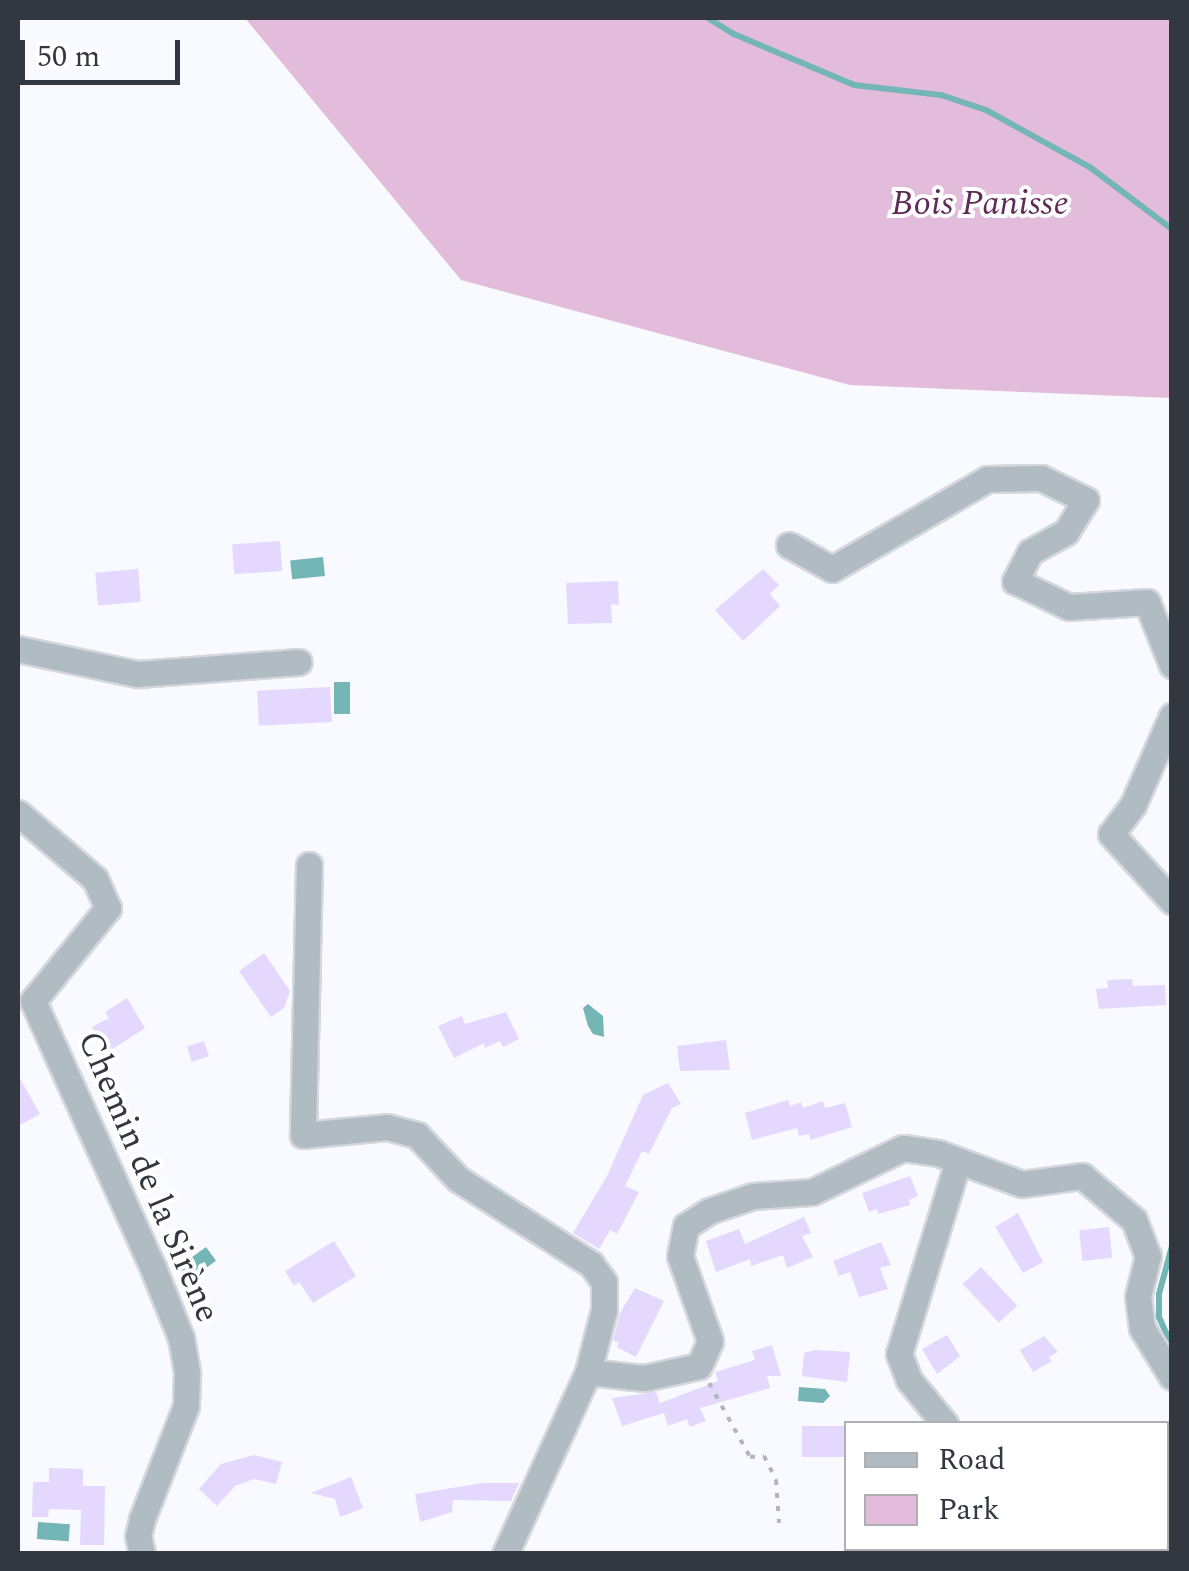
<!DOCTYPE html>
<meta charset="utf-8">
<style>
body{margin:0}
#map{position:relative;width:1189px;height:1571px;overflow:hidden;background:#f8faff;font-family:Spectral,serif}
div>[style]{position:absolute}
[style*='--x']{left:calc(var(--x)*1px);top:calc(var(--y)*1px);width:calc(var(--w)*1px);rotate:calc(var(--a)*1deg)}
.green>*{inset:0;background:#e2bcda}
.water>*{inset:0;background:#74b5b5;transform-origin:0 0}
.stream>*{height:6px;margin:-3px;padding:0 3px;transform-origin:3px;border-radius:3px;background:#74b5b5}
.building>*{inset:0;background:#e4d8fe;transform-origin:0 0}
.path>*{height:4px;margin-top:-2px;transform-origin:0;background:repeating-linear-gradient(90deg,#b2b5bb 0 5px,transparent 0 13px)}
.roads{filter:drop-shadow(2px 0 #d4d7dd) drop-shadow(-2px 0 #d4d7dd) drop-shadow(0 2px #d4d7dd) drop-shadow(0 -2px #d4d7dd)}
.street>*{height:25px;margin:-12.5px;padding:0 12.5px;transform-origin:12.5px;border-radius:12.5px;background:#b1bcc2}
span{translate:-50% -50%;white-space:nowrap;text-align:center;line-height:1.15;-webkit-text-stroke:8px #fff;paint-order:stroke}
.park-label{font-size:35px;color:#5f2b57;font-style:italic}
.street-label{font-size:35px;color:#323740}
.frame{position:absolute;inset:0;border:20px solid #323740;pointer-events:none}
.legend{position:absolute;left:844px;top:1421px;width:325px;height:130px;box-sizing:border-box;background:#fff;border:2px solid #adafb3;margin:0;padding:12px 18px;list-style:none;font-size:30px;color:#323740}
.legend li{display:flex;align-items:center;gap:20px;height:50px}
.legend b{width:50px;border:2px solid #adafb3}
.scale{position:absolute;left:20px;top:40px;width:160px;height:45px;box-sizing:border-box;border:5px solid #323740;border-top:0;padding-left:12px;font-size:30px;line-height:35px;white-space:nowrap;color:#323740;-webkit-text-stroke:8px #fff;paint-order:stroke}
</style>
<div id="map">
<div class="green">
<div style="clip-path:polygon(245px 18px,1171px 18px,1171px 398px,850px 385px,461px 280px)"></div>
</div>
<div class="water">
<div style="left:323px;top:557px;width:19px;height:33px;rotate:84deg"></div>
<div style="left:334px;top:682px;width:16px;height:32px"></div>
<div style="clip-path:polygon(588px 1004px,603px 1016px,604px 1037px,593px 1034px,588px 1026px,583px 1008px)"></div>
<div style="left:206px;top:1247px;width:17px;height:33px;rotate:54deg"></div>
<div style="clip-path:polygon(799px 1387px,825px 1389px,830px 1396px,823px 1403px,798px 1401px)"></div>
<div style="left:38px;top:1522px;width:32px;height:17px;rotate:4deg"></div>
</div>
<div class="stream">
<div style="--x:708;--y:18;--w:31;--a:32"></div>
<div style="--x:734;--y:34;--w:130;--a:23"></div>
<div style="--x:854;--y:85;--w:88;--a:6.6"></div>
<div style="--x:941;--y:95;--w:47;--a:18.4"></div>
<div style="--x:986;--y:110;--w:120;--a:28.9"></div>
<div style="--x:1091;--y:168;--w:101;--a:37"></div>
<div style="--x:1172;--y:1246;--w:50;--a:105.2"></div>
<div style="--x:1159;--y:1294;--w:23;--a:90"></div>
<div style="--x:1159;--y:1317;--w:32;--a:66"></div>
</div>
<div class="building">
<div style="left:280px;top:541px;width:30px;height:48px;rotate:86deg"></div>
<div style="left:138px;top:569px;width:33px;height:43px;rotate:85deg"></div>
<div style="clip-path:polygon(763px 569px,779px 585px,770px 594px,780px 606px,743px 641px,715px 610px)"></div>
<div style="clip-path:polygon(618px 581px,619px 605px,611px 604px,612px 623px,568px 624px,566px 583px)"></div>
<div style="left:330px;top:687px;width:35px;height:73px;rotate:87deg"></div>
<div style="clip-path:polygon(264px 953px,290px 991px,284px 1008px,271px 1017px,239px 971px)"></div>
<div style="clip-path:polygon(1132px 979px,1133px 986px,1165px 985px,1166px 1005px,1099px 1009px,1096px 989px,1108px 988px,1107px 980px)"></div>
<div style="clip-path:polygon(127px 998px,145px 1028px,108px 1052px,92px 1027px,109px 1018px,105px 1012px)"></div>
<div style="clip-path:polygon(506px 1012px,519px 1039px,503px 1047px,500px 1041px,485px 1048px,484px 1043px,454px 1058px,438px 1026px,462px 1016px,465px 1024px)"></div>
<div style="clip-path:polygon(726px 1040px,730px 1070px,680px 1071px,677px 1046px)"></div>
<div style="left:204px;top:1041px;width:16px;height:18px;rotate:72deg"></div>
<div style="clip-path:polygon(18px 1075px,40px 1114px,18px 1126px)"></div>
<div style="clip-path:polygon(668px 1083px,681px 1104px,672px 1108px,649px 1154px,642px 1151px,625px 1186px,639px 1192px,617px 1234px,610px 1230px,599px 1249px,573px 1233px,607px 1176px,643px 1095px)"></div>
<div style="clip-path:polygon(788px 1100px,790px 1106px,801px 1102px,803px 1108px,823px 1101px,825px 1108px,845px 1103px,852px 1127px,810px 1140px,809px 1134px,799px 1136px,797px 1128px,752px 1140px,745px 1113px)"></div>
<div style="clip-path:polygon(910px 1176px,918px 1196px,909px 1200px,910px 1205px,878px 1214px,877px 1209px,869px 1212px,862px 1193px)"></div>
<div style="clip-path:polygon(1018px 1213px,1043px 1262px,1023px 1273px,995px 1227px)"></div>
<div style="clip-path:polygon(804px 1217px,811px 1233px,802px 1236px,813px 1257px,787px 1268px,783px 1255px,751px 1266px,750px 1259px,716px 1272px,706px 1241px,739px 1229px,745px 1244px)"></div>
<div style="left:1109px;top:1227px;width:31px;height:30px;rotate:84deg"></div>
<div style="clip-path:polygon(334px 1241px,356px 1276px,313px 1303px,299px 1282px,294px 1286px,285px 1271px)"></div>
<div style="clip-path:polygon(881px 1242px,891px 1265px,880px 1268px,888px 1289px,859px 1297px,850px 1272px,839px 1276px,833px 1261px)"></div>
<div style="left:981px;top:1267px;width:53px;height:25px;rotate:47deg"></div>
<div style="clip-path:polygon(635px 1288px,664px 1301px,636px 1357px,617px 1347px,619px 1343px,613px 1340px,620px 1313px)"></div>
<div style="clip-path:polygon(947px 1335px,960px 1356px,937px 1374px,922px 1349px)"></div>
<div style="clip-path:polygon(1044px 1336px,1058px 1352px,1049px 1357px,1052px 1361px,1033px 1372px,1020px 1350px)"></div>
<div style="clip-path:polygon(772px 1345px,781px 1376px,767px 1376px,770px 1388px,700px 1408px,706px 1421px,690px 1427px,687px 1419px,668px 1426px,664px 1413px,622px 1426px,612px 1398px,656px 1392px,663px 1412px,660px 1403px,718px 1381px,715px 1372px,755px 1360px,752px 1351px)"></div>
<div style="clip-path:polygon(815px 1350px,850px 1352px,847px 1382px,802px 1376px,804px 1353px)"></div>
<div style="left:846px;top:1426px;width:31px;height:44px;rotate:90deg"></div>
<div style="clip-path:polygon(254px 1455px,282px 1462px,276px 1484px,254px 1479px,235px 1486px,217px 1506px,199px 1489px,221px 1464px)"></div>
<div style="clip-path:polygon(49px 1468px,83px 1469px,83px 1486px,105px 1486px,104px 1545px,80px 1545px,81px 1510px,49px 1509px,48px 1517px,32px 1517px,33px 1482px,49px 1482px)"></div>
<div style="clip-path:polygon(351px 1477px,363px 1508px,340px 1517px,335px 1499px,311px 1493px)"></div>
<div style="clip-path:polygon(483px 1483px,519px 1483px,511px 1501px,453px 1500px,452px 1512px,420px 1522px,415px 1494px)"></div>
</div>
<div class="path">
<div style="--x:709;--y:1383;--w:85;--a:61"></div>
<div style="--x:750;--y:1457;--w:14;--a:-4"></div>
<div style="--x:764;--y:1456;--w:27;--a:63"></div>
<div style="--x:776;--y:1480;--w:43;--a:86"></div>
</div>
<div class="roads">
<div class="street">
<div style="--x:789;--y:545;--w:49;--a:29.2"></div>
<div style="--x:832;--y:569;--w:179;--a:-30.1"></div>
<div style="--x:987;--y:479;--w:54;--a:-1.1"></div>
<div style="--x:1041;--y:478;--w:50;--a:26.1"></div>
<div style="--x:1086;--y:500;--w:38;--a:122"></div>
<div style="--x:1066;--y:532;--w:41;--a:150.9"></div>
<div style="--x:1030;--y:552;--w:33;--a:117"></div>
<div style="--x:1015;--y:581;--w:60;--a:25.7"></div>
<div style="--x:1069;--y:607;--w:78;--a:-3.7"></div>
<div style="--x:1147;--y:602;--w:68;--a:68.4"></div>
<div style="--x:18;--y:649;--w:123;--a:11.8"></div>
<div style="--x:138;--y:674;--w:161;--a:-4.3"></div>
<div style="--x:1172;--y:716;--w:97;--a:113.7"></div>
<div style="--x:1133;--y:805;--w:36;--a:127"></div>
<div style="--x:1111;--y:834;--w:91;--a:47.7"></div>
<div style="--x:18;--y:813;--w:101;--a:40.6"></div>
<div style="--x:95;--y:879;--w:32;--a:66"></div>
<div style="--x:108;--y:908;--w:119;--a:128.9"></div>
<div style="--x:33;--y:1001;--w:293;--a:65.8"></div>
<div style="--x:153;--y:1268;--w:75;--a:68.2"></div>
<div style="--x:181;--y:1338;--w:36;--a:80"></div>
<div style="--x:187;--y:1373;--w:33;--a:92"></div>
<div style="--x:186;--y:1406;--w:121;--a:111.3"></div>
<div style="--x:142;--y:1519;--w:17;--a:103"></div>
<div style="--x:138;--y:1536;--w:18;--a:77"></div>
<div style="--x:309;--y:865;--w:270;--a:91.3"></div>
<div style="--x:303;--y:1135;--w:84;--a:-5.4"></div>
<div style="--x:387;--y:1127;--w:31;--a:15"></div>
<div style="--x:417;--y:1135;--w:60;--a:47"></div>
<div style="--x:458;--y:1179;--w:158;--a:32.6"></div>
<div style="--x:591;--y:1264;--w:22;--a:54"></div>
<div style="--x:604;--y:1282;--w:28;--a:90"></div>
<div style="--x:604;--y:1310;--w:64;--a:104.5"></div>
<div style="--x:588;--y:1372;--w:200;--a:114.5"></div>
<div style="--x:588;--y:1372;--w:56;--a:6.1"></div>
<div style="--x:644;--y:1378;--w:56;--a:-12.3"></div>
<div style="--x:699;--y:1366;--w:27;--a:-66"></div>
<div style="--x:710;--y:1341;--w:90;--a:-109.4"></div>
<div style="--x:680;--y:1256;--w:31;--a:-79"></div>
<div style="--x:686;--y:1226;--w:27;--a:-33"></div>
<div style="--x:709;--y:1211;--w:46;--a:-18.8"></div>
<div style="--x:753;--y:1196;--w:59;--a:-3.9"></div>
<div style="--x:812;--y:1192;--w:101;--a:-25.8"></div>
<div style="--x:903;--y:1148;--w:35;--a:8"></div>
<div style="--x:938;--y:1153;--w:90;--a:20.3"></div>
<div style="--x:1022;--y:1184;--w:61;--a:-7.6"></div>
<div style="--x:1082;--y:1176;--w:68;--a:40.2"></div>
<div style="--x:1134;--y:1220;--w:39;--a:69"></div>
<div style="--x:1148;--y:1256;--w:41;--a:104"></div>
<div style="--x:1138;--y:1296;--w:32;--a:83"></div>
<div style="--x:1142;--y:1328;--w:57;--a:58.5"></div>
<div style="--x:945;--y:1424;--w:57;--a:-129.3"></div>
<div style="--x:909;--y:1380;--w:28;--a:-111"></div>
<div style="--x:899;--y:1354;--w:202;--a:-73"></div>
<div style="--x:1035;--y:1548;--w:6;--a:72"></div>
</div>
</div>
<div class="park-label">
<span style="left:980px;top:204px">Bois Panisse</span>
</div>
<div class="street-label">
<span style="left:148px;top:1177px;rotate:67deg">Chemin de la Sirène</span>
</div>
<div class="frame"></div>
<ul class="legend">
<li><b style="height:12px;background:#b1bcc2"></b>Road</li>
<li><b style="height:28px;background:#e2bcda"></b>Park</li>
</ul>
<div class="scale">50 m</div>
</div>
